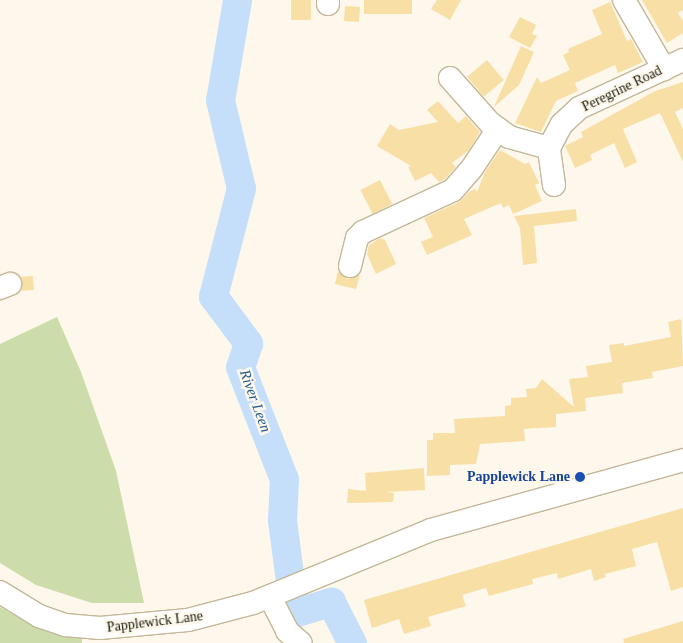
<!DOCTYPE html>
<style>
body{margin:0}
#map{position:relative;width:683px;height:643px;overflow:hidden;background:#fdf8eb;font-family:Georgia,serif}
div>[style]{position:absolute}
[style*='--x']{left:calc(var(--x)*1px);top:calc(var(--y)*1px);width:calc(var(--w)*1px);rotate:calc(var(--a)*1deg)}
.green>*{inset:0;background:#ccdcaa}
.river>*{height:29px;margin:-14.5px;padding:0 14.5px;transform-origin:14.5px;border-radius:14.5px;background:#c5dffb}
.building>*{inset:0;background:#f8dfa5;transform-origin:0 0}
.roads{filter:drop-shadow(1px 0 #c4b798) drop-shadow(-1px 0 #c4b798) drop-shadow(0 1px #c4b798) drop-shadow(0 -1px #c4b798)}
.minor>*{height:22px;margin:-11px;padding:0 11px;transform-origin:11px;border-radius:11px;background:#fff}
.dots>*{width:14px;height:14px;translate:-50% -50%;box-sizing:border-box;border:2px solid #fdf8eb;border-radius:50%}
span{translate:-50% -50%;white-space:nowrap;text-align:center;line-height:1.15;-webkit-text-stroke:5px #fdf8eb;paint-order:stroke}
.street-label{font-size:14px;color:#181308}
.transit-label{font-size:14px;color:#164399;font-weight:700}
.right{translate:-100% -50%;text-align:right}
.water-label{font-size:15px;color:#1c588f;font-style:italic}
</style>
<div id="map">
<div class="green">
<div style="clip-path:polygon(57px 317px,81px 372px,116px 471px,144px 603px,92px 603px,36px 585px,0 563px,0 344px)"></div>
<div style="clip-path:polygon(0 607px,35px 627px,82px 636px,82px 643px,0 643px)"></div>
</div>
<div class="river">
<div style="--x:237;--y:0;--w:101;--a:99.6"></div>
<div style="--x:220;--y:100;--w:90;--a:76.6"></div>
<div style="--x:241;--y:188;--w:112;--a:104.5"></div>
<div style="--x:213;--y:296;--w:59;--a:53.3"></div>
<div style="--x:248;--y:343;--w:25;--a:108"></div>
<div style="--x:240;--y:367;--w:120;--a:68.6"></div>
<div style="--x:284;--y:479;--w:41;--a:92.8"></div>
<div style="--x:282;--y:520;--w:94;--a:82.6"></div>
<div style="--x:294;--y:613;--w:39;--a:-17"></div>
<div style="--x:331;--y:602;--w:46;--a:62.9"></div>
</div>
<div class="building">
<div style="left:291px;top:0;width:20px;height:20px"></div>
<div style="left:364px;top:0;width:48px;height:14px"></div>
<div style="clip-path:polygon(437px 0,461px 0,450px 20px,431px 9px)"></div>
<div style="clip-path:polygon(642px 0,683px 0,683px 10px,678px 13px,683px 21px,683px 33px,667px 43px)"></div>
<div style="clip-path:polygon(610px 2px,627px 41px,631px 39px,643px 62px,618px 73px,615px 65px,575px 83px,578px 91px,556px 101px,541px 132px,515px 123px,537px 77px,541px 83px,570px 70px,563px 55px,569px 52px,568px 49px,602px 34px,592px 10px)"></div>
<div style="left:345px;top:6px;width:15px;height:15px;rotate:4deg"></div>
<div style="clip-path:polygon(520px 17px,536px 25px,532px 34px,537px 36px,530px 48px,509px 37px)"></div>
<div style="clip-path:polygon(521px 46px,534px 52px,519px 85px,494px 107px)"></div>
<div style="left:487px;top:60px;width:26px;height:26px;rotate:50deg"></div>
<div style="clip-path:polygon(683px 82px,683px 108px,675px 112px,683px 129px,683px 162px,660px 113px,623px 129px,637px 162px,625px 168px,614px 143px,590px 155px,592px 160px,575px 168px,565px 146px,583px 137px,581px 132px,655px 91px)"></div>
<div style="clip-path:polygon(438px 101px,458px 123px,466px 116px,480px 132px,469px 150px,452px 163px,456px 167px,445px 179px,439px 182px,431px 173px,415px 181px,408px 167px,411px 166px,377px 146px,390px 124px,399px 130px,438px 122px,427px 110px)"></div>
<div style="clip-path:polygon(500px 150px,525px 164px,529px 162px,539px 183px,535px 185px,542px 201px,513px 214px,509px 205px,503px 208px,501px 203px,464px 219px,472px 235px,427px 255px,421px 242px,433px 237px,424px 218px,459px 202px,469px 192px,475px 189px,477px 192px,485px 172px)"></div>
<div style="left:380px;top:180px;width:27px;height:22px;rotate:63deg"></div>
<div style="clip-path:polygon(576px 209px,577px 221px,534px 226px,537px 263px,523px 265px,520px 228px,514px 216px)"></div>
<div style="clip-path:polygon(380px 238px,385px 240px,396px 264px,376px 274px,367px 254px,369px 245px)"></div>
<div style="clip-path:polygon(338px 271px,347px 279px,360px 275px,356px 289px,335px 284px)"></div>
<div style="left:33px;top:276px;width:14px;height:12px;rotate:86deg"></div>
<div style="clip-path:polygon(681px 319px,683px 366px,652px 372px,653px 378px,622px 383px,623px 393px,585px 398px,586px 411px,556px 414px,556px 427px,524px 429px,525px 441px,480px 444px,476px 464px,450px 465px,450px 475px,427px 476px,427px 440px,433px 440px,433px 433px,455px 433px,454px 419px,505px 416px,505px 406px,511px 405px,511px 398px,527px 397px,526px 389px,536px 388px,542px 379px,574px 407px,569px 379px,588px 377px,586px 366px,612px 362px,609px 345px,624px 343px,624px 346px,671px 337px,668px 322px)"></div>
<div style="clip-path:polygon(424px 468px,425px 490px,386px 492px,394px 493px,393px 502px,347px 503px,348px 489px,366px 491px,365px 473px)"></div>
<div style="clip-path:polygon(683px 508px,683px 587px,671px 591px,657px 542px,632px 549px,636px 566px,605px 574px,606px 577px,594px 581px,591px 569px,558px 579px,557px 573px,532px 579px,533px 584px,489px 596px,486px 588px,462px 595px,466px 606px,428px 617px,431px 626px,404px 634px,399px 619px,372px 628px,364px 600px)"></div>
<div style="clip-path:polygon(683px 621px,683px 643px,624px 643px,623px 639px)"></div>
</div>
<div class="roads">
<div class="minor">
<div style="--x:328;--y:0;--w:4;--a:90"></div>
<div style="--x:624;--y:0;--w:80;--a:59.9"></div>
<div style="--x:450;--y:78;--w:60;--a:48.4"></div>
<div style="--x:490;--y:123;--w:24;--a:36"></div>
<div style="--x:509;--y:137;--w:41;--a:15.4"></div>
<div style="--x:554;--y:185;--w:37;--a:-98"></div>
<div style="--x:549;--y:148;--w:27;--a:-62"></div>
<div style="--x:562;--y:124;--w:23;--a:-43"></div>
<div style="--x:579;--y:108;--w:115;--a:-24.8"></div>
<div style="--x:350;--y:266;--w:29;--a:-76"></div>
<div style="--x:357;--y:238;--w:8;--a:-45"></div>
<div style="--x:363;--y:232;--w:99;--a:-25"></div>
<div style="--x:453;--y:190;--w:29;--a:-49"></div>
<div style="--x:472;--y:168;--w:47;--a:-56.3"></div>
<div style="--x:0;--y:288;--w:11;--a:-22"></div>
<div style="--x:0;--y:592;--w:46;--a:31.6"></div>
<div style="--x:39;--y:616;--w:28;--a:19"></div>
<div style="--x:65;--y:625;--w:35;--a:5"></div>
<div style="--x:100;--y:628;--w:88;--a:-5.2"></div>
<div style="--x:188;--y:620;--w:67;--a:-14.7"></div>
<div style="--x:253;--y:603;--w:192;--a:-22.3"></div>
<div style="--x:431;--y:530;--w:262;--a:-15.5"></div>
<div style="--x:270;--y:597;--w:38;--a:63"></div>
<div style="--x:287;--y:631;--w:18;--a:41"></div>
</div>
</div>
<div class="dots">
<div style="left:580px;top:477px;background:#1a4fb4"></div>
</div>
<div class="street-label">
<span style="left:622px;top:89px;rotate:-26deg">Peregrine Road</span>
<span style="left:155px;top:622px;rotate:-7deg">Papplewick Lane</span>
</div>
<div class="transit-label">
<span class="right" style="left:570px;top:477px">Papplewick Lane</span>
</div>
<div class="water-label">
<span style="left:255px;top:401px;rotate:70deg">River Leen</span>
</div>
</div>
